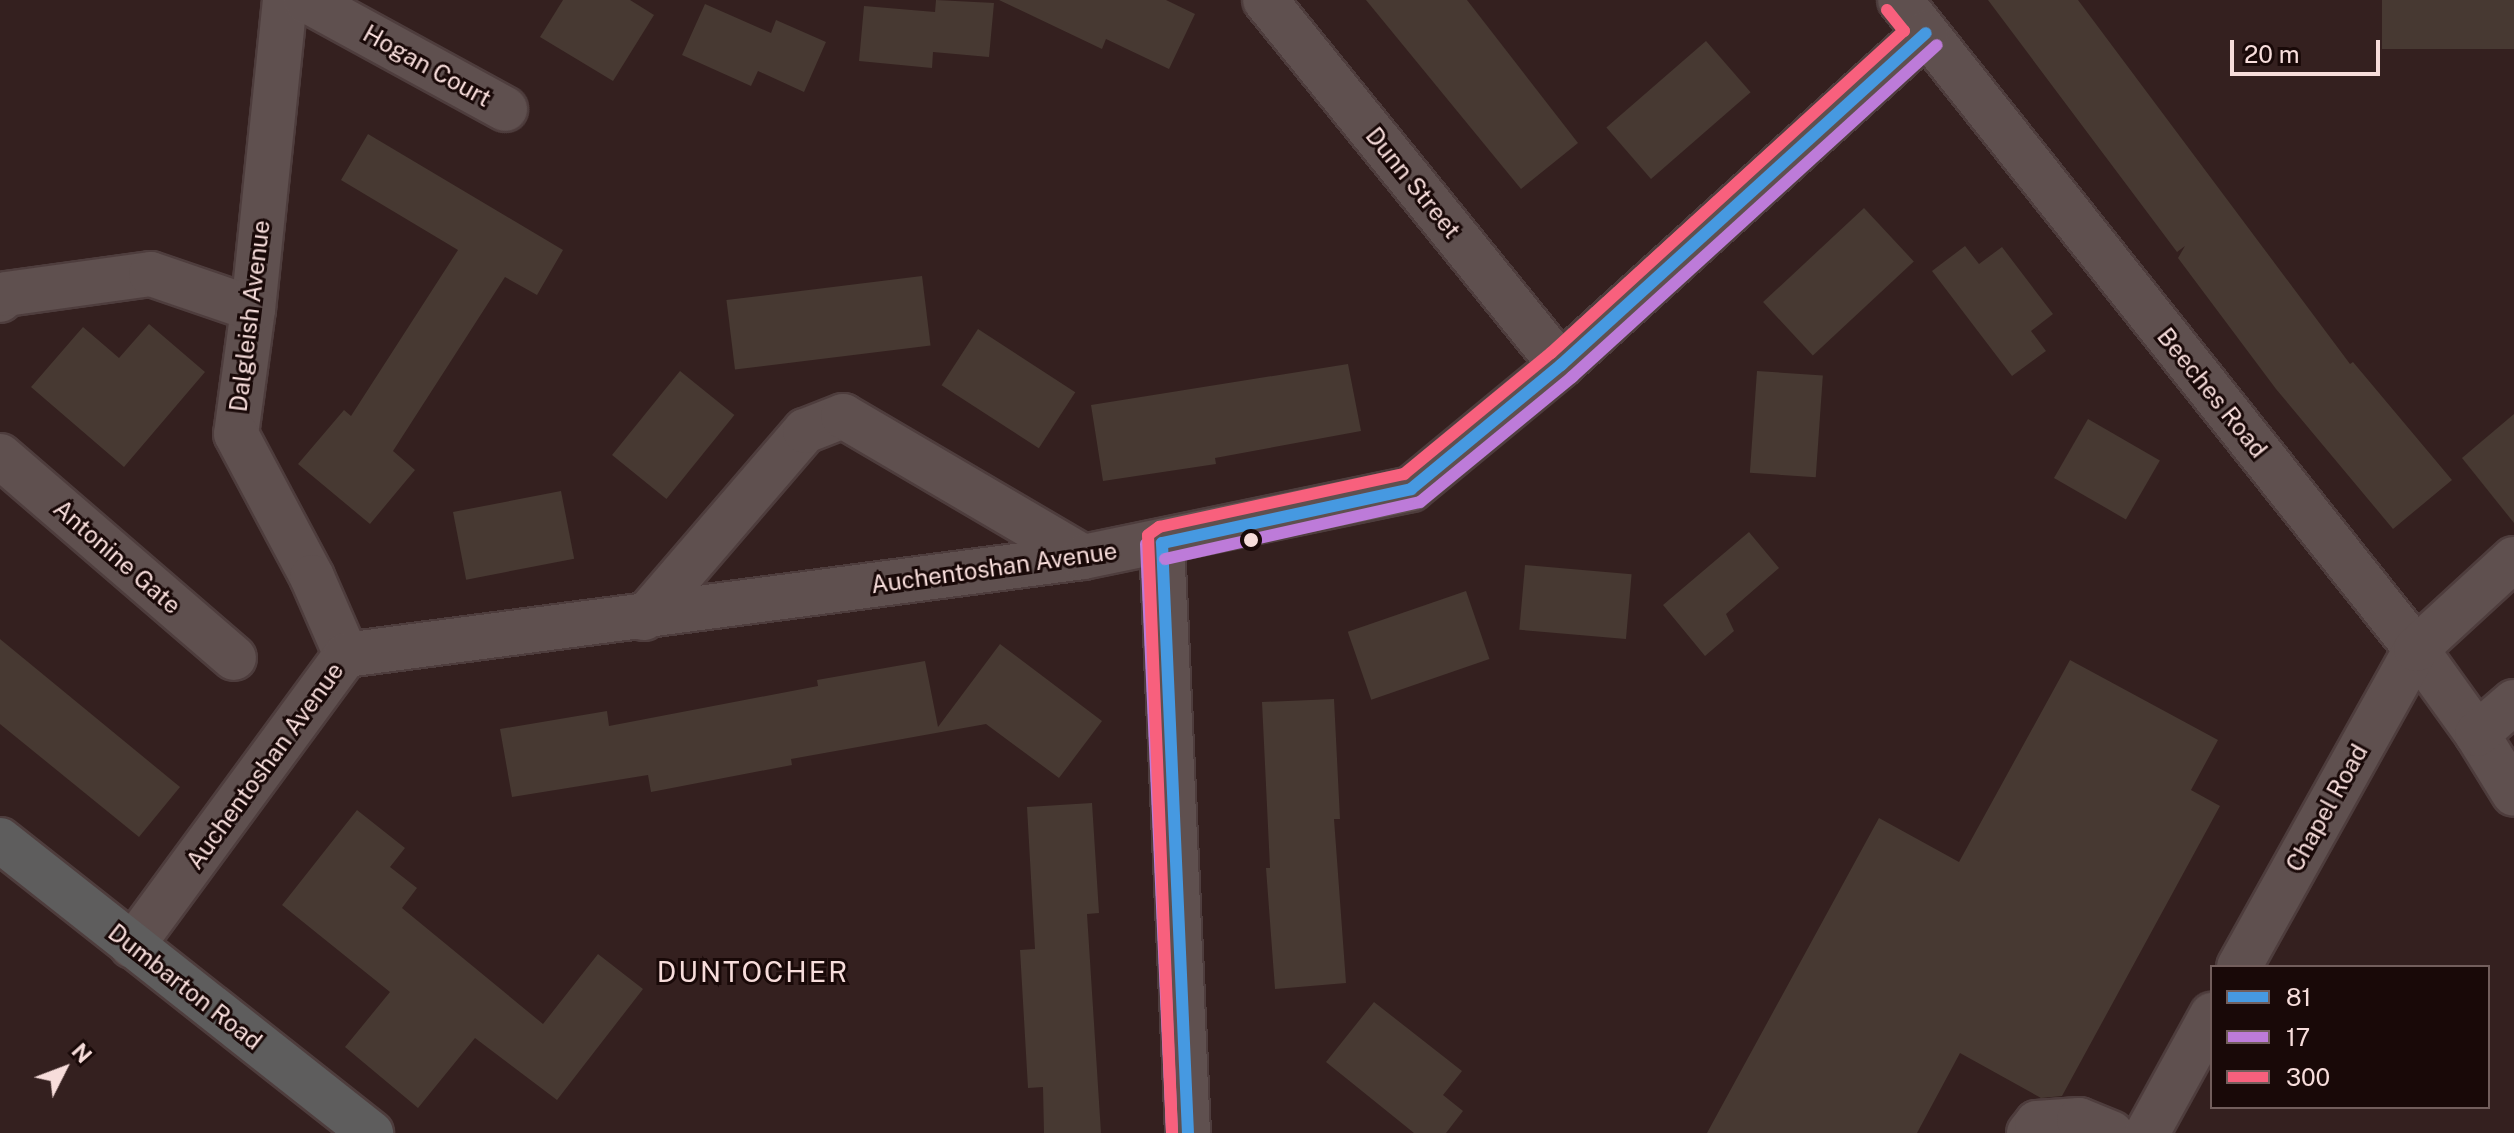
<!DOCTYPE html>
<style>
body{margin:0}
#map{position:relative;width:2514px;height:1133px;overflow:hidden;background:#34201f;font-family:"Public Sans",sans-serif}
div>[style]{position:absolute}
[style*='--x']{left:calc(var(--x)*1px);top:calc(var(--y)*1px);width:calc(var(--w)*1px);rotate:calc(var(--a)*1deg)}
.building>*{inset:0;background:#473932;transform-origin:0 0}
.roads{filter:drop-shadow(2px 0 #4e3d3d) drop-shadow(-2px 0 #4e3d3d) drop-shadow(0 2px #4e3d3d) drop-shadow(0 -2px #4e3d3d)}
.minor>*{height:44px;margin:-22px;padding:0 22px;transform-origin:22px;border-radius:22px;background:#5f504f}
.major>*{height:44px;margin:-22px;padding:0 22px;transform-origin:22px;border-radius:22px;background:#5e5d5d}
.bus-1>*{height:12px;margin:-6px;padding:0 6px;transform-origin:6px;border-radius:6px;background:#4699e1}
.bus-2>*{height:12px;margin:-6px;padding:0 6px;transform-origin:6px;border-radius:6px;background:#bd7bd9}
.bus-3>*{height:12px;margin:-6px;padding:0 6px;transform-origin:6px;border-radius:6px;background:#f8607d}
.dots>*{width:22px;height:22px;translate:-50% -50%;box-sizing:border-box;border:4px solid #190908;border-radius:50%}
span{translate:-50% -50%;white-space:nowrap;text-align:center;line-height:1.15;-webkit-text-stroke:6px #190908;paint-order:stroke}
.street-label{font-size:24px;color:#f7dddb}
.quarter-label{font-size:28px;color:#f7dddb;letter-spacing:2px}
.legend{position:absolute;left:2210px;top:965px;width:280px;height:144px;box-sizing:border-box;background:#190908;border:2px solid #725e5c;margin:0;padding:10px 14px;list-style:none;font-size:24px;color:#f7dddb}
.legend li{display:flex;align-items:center;gap:16px;height:40px}
.legend b{width:40px;border:2px solid #725e5c}
.north{position:absolute;left:24px;top:1029px;width:80px;height:80px;-webkit-text-stroke:6px #190908;paint-order:stroke;rotate:48deg;font-size:22px;font-weight:700;line-height:32px;text-align:center;color:#f7dddb}
.north::after{content:'';display:block;margin:auto;width:28px;height:36px;background:#f7dddb;clip-path:polygon(50% 0,100% 100%,50% 72%,0 100%)}
.scale{position:absolute;left:2230px;top:40px;width:150px;height:36px;box-sizing:border-box;border:4px solid #f7dddb;border-top:0;padding-left:10px;font-size:24px;line-height:28px;white-space:nowrap;color:#f7dddb;-webkit-text-stroke:6px #190908;paint-order:stroke}
</style>
<div id="map">
<div class="building">
<div style="clip-path:polygon(563px 0,630px 0,654px 15px,613px 81px,540px 37px)"></div>
<div style="clip-path:polygon(936px 0,994px 3px,989px 57px,933px 52px,932px 68px,859px 61px,864px 6px,935px 12px)"></div>
<div style="clip-path:polygon(999px 0,1166px 0,1195px 14px,1169px 69px,1106px 39px,1102px 49px)"></div>
<div style="clip-path:polygon(1366px 0,1467px 0,1578px 143px,1521px 189px)"></div>
<div style="clip-path:polygon(1988px 0,2078px 0,2350px 364px,2353px 362px,2452px 480px,2393px 529px,2276px 389px,2178px 258px,2185px 246px,2177px 252px)"></div>
<div style="left:2382px;top:0;width:132px;height:49px"></div>
<div style="clip-path:polygon(705px 4px,771px 33px,776px 20px,826px 42px,804px 92px,758px 71px,751px 86px,682px 55px)"></div>
<div style="left:1706px;top:41px;width:68px;height:132px;rotate:49deg"></div>
<div style="clip-path:polygon(368px 134px,563px 250px,537px 295px,505px 277px,393px 451px,415px 470px,370px 524px,298px 464px,344px 410px,351px 416px,458px 250px,341px 180px)"></div>
<div style="left:1864px;top:208px;width:73px;height:138px;rotate:47deg"></div>
<div style="clip-path:polygon(1965px 246px,1979px 264px,2002px 247px,2053px 314px,2031px 331px,2046px 351px,2012px 376px,1932px 271px)"></div>
<div style="left:922px;top:276px;width:70px;height:197px;rotate:83deg"></div>
<div style="clip-path:polygon(149px 324px,205px 372px,124px 467px,31px 387px,83px 327px,119px 358px)"></div>
<div style="left:978px;top:329px;width:116px;height:67px;rotate:33deg"></div>
<div style="clip-path:polygon(1348px 364px,1361px 431px,1215px 458px,1216px 464px,1103px 481px,1091px 405px)"></div>
<div style="left:680px;top:371px;width:70px;height:108px;rotate:39deg"></div>
<div style="left:1757px;top:371px;width:66px;height:102px;rotate:4deg"></div>
<div style="clip-path:polygon(2514px 414px,2514px 523px,2462px 458px)"></div>
<div style="left:2088px;top:419px;width:83px;height:68px;rotate:30deg"></div>
<div style="left:561px;top:491px;width:69px;height:110px;rotate:79deg"></div>
<div style="clip-path:polygon(1749px 532px,1779px 568px,1726px 614px,1734px 631px,1705px 656px,1663px 605px)"></div>
<div style="left:1525px;top:565px;width:107px;height:65px;rotate:5deg"></div>
<div style="left:1466px;top:591px;width:72px;height:125px;rotate:71deg"></div>
<div style="clip-path:polygon(0 639px,180px 787px,139px 837px,0 724px)"></div>
<div style="clip-path:polygon(1000px 644px,1102px 721px,1059px 778px,986px 724px,791px 759px,792px 765px,651px 792px,648px 775px,512px 797px,500px 729px,607px 711px,609px 726px,818px 686px,817px 680px,925px 661px,938px 727px)"></div>
<div style="clip-path:polygon(2070px 660px,2218px 740px,2191px 790px,2220px 806px,2062px 1096px,2041px 1098px,1960px 1053px,1917px 1133px,1707px 1133px,1879px 818px,1959px 862px)"></div>
<div style="clip-path:polygon(1334px 699px,1340px 819px,1334px 819px,1346px 983px,1275px 989px,1266px 868px,1270px 868px,1262px 702px)"></div>
<div style="clip-path:polygon(1092px 803px,1099px 913px,1087px 914px,1101px 1133px,1044px 1133px,1043px 1087px,1028px 1088px,1020px 950px,1035px 949px,1027px 807px)"></div>
<div style="clip-path:polygon(357px 810px,405px 848px,390px 867px,417px 888px,402px 908px,543px 1024px,598px 954px,643px 989px,557px 1100px,475px 1038px,418px 1108px,345px 1047px,390px 992px,282px 905px)"></div>
<div style="clip-path:polygon(1374px 1002px,1462px 1071px,1443px 1095px,1463px 1111px,1446px 1133px,1414px 1133px,1326px 1062px)"></div>
</div>
<div class="roads">
<div class="minor">
<div style="--x:285;--y:0;--w:311;--a:95.9"></div>
<div style="--x:253;--y:309;--w:126;--a:97.7"></div>
<div style="--x:236;--y:434;--w:162;--a:62"></div>
<div style="--x:312;--y:577;--w:85;--a:66.4"></div>
<div style="--x:306;--y:0;--w:227;--a:28.7"></div>
<div style="--x:1265;--y:0;--w:470;--a:51"></div>
<div style="--x:1900;--y:0;--w:829;--a:51.51"></div>
<div style="--x:2416;--y:649;--w:105;--a:54.3"></div>
<div style="--x:2477;--y:734;--w:70;--a:58.3"></div>
<div style="--x:0;--y:300;--w:8;--a:-45"></div>
<div style="--x:6;--y:294;--w:146;--a:-7.9"></div>
<div style="--x:151;--y:274;--w:108;--a:18.9"></div>
<div style="--x:0;--y:456;--w:309;--a:40.8"></div>
<div style="--x:1162;--y:543;--w:591;--a:87.48"></div>
<div style="--x:644;--y:618;--w:247;--a:-49.3"></div>
<div style="--x:805;--y:431;--w:41;--a:-21.5"></div>
<div style="--x:843;--y:416;--w:278;--a:30.4"></div>
<div style="--x:2477;--y:734;--w:49;--a:-40.9"></div>
<div style="--x:132;--y:946;--w:361;--a:-53.7"></div>
<div style="--x:346;--y:655;--w:743;--a:-7.57"></div>
<div style="--x:1083;--y:557;--w:335;--a:-11.7"></div>
<div style="--x:1411;--y:489;--w:195;--a:-39.6"></div>
<div style="--x:1561;--y:365;--w:493;--a:-42.3"></div>
<div style="--x:2239;--y:967;--w:364;--a:-60.9"></div>
<div style="--x:2416;--y:649;--w:133;--a:-42.6"></div>
<div style="--x:2029;--y:1133;--w:13;--a:-51"></div>
<div style="--x:2037;--y:1123;--w:42;--a:-4.1"></div>
<div style="--x:2079;--y:1120;--w:35;--a:22"></div>
<div style="--x:2147;--y:1133;--w:135;--a:-61.2"></div>
</div>
<div class="major">
<div style="--x:0;--y:840;--w:473;--a:38.3"></div>
</div>
</div>
<div class="bus-1">
<div style="--x:1162;--y:543;--w:255;--a:-12.2"></div>
<div style="--x:1411;--y:489;--w:195;--a:-39.6"></div>
<div style="--x:1561;--y:365;--w:493;--a:-42.3"></div>
<div style="--x:1162;--y:543;--w:591;--a:87.48"></div>
</div>
<div class="bus-2">
<div style="--x:1146;--y:544;--w:590;--a:87.47"></div>
<div style="--x:1165;--y:559;--w:261;--a:-12.6"></div>
<div style="--x:1420;--y:502;--w:197;--a:-39.4"></div>
<div style="--x:1572;--y:377;--w:493;--a:-42.3"></div>
</div>
<div class="bus-3">
<div style="--x:1172;--y:1133;--w:598;--a:-92.3"></div>
<div style="--x:1148;--y:535;--w:14;--a:-36"></div>
<div style="--x:1159;--y:527;--w:251;--a:-12.2"></div>
<div style="--x:1404;--y:474;--w:190;--a:-39.5"></div>
<div style="--x:1551;--y:353;--w:478;--a:-42.4"></div>
<div style="--x:1904;--y:31;--w:27;--a:-129"></div>
</div>
<div class="dots">
<div style="left:1251px;top:540px;background:#f7dddb"></div>
</div>
<div class="street-label">
<span style="left:427px;top:66px;rotate:29deg">Hogan Court</span>
<span style="left:1413px;top:183px;rotate:51deg">Dunn Street</span>
<span style="left:250px;top:316px;rotate:-83deg">Dalgleish Avenue</span>
<span style="left:2212px;top:393px;rotate:51deg">Beeches Road</span>
<span style="left:117px;top:557px;rotate:41deg">Antonine Gate</span>
<span style="left:994px;top:568px;rotate:-8deg">Auchentoshan Avenue</span>
<span style="left:265px;top:766px;rotate:-54deg">Auchentoshan Avenue</span>
<span style="left:2327px;top:808px;rotate:-61deg">Chapel Road</span>
<span style="left:185px;top:987px;rotate:38deg">Dumbarton Road</span>
</div>
<div class="quarter-label">
<span style="left:753px;top:972px">DUNTOCHER</span>
</div>
<ul class="legend">
<li><b style="height:10px;background:#4699e1"></b>81</li>
<li><b style="height:10px;background:#bd7bd9"></b>17</li>
<li><b style="height:10px;background:#f8607d"></b>300</li>
</ul>
<div class="north">N</div>
<div class="scale">20 m</div>
</div>
